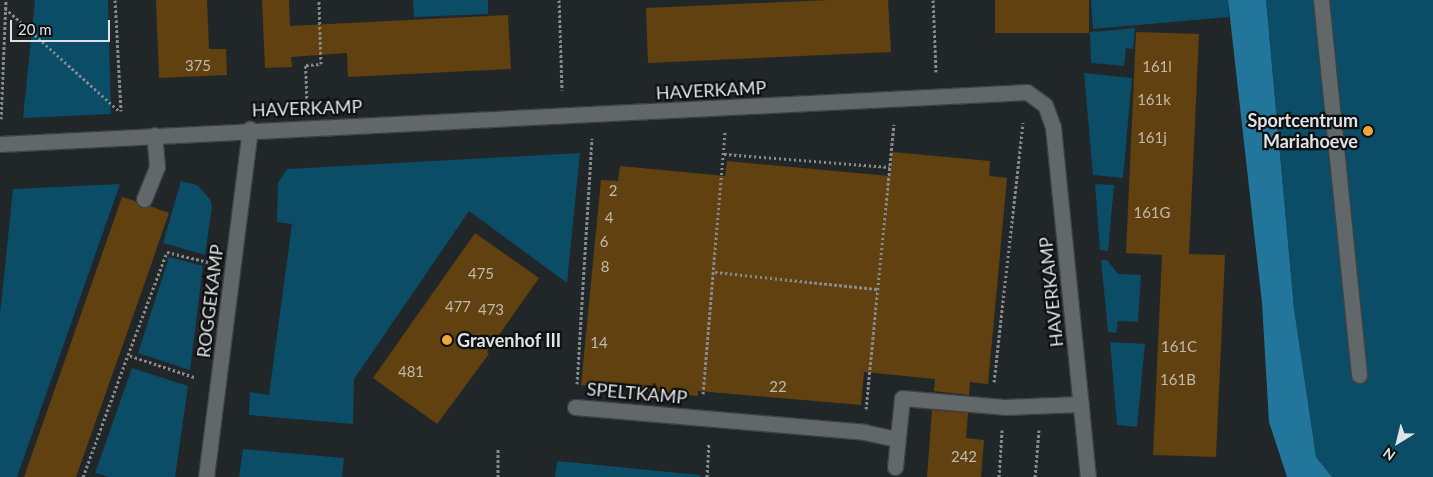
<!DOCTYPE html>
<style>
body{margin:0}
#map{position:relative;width:1433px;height:477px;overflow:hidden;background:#212628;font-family:Lato,sans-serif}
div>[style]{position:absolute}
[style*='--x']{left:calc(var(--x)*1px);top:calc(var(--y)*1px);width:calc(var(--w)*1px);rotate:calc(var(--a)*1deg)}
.green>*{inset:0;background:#0b4c67}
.water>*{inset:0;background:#23769b}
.building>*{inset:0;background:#61410f;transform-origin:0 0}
.path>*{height:3px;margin-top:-1.5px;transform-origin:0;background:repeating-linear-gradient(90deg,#878b8d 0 2.5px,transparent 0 5px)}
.roads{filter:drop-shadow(1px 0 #3e4244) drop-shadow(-1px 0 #3e4244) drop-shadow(0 1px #3e4244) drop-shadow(0 -1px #3e4244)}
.minor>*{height:15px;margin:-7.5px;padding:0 7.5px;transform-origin:7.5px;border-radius:7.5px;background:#62676a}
.dots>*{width:14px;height:14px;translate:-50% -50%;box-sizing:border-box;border:2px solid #0d0f10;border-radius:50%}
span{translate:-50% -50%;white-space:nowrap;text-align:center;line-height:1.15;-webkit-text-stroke:4.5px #0d0f10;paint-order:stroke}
.number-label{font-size:15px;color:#c0bab0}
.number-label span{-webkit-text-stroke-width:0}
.street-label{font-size:18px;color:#e0e3e5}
.poi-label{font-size:18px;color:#e0e3e5;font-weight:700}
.right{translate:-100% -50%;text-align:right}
.left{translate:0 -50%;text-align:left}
.north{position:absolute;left:1373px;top:417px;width:50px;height:50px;-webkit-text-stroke:4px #0d0f10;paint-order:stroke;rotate:216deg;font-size:14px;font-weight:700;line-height:20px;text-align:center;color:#e0e3e5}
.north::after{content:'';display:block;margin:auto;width:18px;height:22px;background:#e0e3e5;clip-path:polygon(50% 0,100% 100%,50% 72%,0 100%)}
.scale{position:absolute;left:10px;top:20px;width:100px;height:22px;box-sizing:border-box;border:2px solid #e0e3e5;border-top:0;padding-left:6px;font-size:15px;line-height:18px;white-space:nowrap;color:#e0e3e5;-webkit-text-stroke:4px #0d0f10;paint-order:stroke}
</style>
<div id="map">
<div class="green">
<div style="clip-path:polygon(35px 0,108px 0,111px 114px,23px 118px)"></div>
<div style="clip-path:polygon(413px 0,488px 0,488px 14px,414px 17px)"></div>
<div style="clip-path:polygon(1091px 0,1228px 0,1229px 17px,1093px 29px)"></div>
<div style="clip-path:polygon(1266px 0,1433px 0,1433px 477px,1332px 477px,1316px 457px,1294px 309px)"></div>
<div style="clip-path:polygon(1135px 28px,1133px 49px,1126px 48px,1124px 66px,1091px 63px,1090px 32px)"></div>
<div style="clip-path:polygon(1084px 73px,1132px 78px,1123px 178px,1093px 175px)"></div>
<div style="clip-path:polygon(580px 153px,567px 283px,469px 211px,354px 379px,353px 424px,249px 415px,250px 392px,269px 395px,292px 224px,277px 222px,278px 183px,287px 169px)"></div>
<div style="clip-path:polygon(181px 181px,197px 185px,210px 199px,212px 207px,205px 255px,163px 243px)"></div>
<div style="clip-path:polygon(120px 184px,17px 477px,0 477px,0 315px,13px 189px)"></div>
<div style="clip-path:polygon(1095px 184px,1114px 185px,1108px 251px,1100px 250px)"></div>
<div style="clip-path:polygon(169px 257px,203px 266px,190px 370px,138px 353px)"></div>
<div style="clip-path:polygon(1101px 260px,1107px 260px,1118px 274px,1141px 275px,1138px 322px,1118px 321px,1116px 333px,1108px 332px)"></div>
<div style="clip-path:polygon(1110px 342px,1145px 344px,1137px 427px,1117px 425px)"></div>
<div style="clip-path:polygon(132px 368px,188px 386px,175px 477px,109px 477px,95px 473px)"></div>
<div style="clip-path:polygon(243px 449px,344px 458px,342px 477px,239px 477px)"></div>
<div style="clip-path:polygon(557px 461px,700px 475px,700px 477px,555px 477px)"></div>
</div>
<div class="water">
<div style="clip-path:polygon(1228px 0,1266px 0,1294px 309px,1316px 457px,1332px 477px,1287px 477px,1269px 422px,1262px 303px)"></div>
</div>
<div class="building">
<div style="clip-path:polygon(156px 0,207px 0,209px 49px,226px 49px,227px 75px,159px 78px)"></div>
<div style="clip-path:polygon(262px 0,289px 0,290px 26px,508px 15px,511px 69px,348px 77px,347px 53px,291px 57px,292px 67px,265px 68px)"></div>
<div style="clip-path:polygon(829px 0,888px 0,891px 52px,648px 63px,646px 8px)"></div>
<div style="left:995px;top:0;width:94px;height:33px"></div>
<div style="clip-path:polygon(1136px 32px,1199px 34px,1189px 254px,1225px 255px,1216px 457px,1153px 455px,1162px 255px,1126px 253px)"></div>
<div style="clip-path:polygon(892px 152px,990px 161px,989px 176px,1007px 178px,988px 384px,970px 382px,969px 395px,934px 391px,935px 379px,864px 372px,861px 405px,698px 391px,698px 396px,581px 385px,601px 180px,618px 181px,620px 166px,725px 176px,727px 161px,890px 176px)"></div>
<div style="clip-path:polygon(122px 197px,135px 201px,141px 208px,150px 206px,169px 213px,143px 288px,76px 477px,24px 477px)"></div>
<div style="clip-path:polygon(475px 233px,539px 278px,487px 352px,489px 354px,437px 424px,373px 378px)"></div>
<div style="clip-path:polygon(932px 410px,968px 413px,966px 438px,984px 440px,981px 477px,927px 477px)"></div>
</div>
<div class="path">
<div style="--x:115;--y:0;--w:111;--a:86.9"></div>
<div style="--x:559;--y:0;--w:90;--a:88.1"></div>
<div style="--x:933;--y:0;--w:72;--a:87.6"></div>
<div style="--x:5;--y:8;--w:154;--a:42.1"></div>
<div style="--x:307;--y:103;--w:38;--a:-92"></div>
<div style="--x:306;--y:65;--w:15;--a:-4"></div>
<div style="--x:321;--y:64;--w:64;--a:-91.8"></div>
<div style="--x:1;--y:119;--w:119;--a:-87.6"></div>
<div style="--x:724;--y:154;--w:166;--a:4.5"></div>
<div style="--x:715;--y:272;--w:164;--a:6"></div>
<div style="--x:194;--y:377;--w:70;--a:-161.6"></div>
<div style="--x:128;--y:355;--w:110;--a:-69.3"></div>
<div style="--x:167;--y:252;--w:42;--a:13.7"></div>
<div style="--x:994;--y:382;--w:261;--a:-83.6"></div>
<div style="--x:577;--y:384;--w:246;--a:-86.5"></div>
<div style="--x:703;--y:394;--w:263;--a:-85.2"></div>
<div style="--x:866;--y:409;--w:286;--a:-84.4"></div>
<div style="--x:83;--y:477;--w:130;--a:-69.8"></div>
<div style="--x:498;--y:477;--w:29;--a:-90"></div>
<div style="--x:707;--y:477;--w:33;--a:-87"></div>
<div style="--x:999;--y:477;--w:47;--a:-86.3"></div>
<div style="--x:1035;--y:477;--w:47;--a:-85.1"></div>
</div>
<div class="roads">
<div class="minor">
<div style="--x:1321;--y:0;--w:377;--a:84.2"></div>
<div style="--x:0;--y:144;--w:1028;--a:-2.9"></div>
<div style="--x:1027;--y:92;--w:22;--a:36"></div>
<div style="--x:1045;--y:105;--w:23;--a:70"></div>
<div style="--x:1053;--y:127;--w:352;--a:84.3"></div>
<div style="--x:144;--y:199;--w:35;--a:-68"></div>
<div style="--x:157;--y:167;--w:32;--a:-95"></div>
<div style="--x:575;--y:407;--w:290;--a:4.9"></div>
<div style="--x:864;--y:432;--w:34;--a:12"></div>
<div style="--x:895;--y:467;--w:69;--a:-84.2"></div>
<div style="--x:902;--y:398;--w:102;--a:5"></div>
<div style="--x:1004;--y:407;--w:77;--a:-2.2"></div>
<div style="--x:206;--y:477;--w:351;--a:-82.8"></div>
</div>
</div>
<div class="dots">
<div style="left:1368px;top:131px;background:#efa73d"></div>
<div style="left:447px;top:340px;background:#efa73d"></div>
</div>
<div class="number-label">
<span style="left:198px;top:66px">375</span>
<span style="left:1157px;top:67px">161l</span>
<span style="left:1154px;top:100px">161k</span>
<span style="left:1152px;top:138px">161j</span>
<span style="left:613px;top:191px">2</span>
<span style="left:1152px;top:213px">161G</span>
<span style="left:609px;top:218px">4</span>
<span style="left:604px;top:242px">6</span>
<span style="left:605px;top:267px">8</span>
<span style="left:481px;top:274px">475</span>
<span style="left:458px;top:307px">477</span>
<span style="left:491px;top:310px">473</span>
<span style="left:599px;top:343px">14</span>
<span style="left:1179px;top:347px">161C</span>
<span style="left:411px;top:372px">481</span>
<span style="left:1178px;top:380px">161B</span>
<span style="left:778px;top:387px">22</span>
<span style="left:964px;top:457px">242</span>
</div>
<div class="street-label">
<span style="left:711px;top:90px;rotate:-3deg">HAVERKAMP</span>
<span style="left:307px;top:108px;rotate:-2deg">HAVERKAMP</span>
<span style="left:1051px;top:292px;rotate:-96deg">HAVERKAMP</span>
<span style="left:210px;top:301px;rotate:-83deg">ROGGEKAMP</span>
<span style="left:637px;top:393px;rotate:5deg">SPELTKAMP</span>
</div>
<div class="poi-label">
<span class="right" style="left:1358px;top:131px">Sportcentrum<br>Mariahoeve</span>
<span class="left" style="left:457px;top:340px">Gravenhof III</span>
</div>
<div class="north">N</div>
<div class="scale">20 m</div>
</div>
